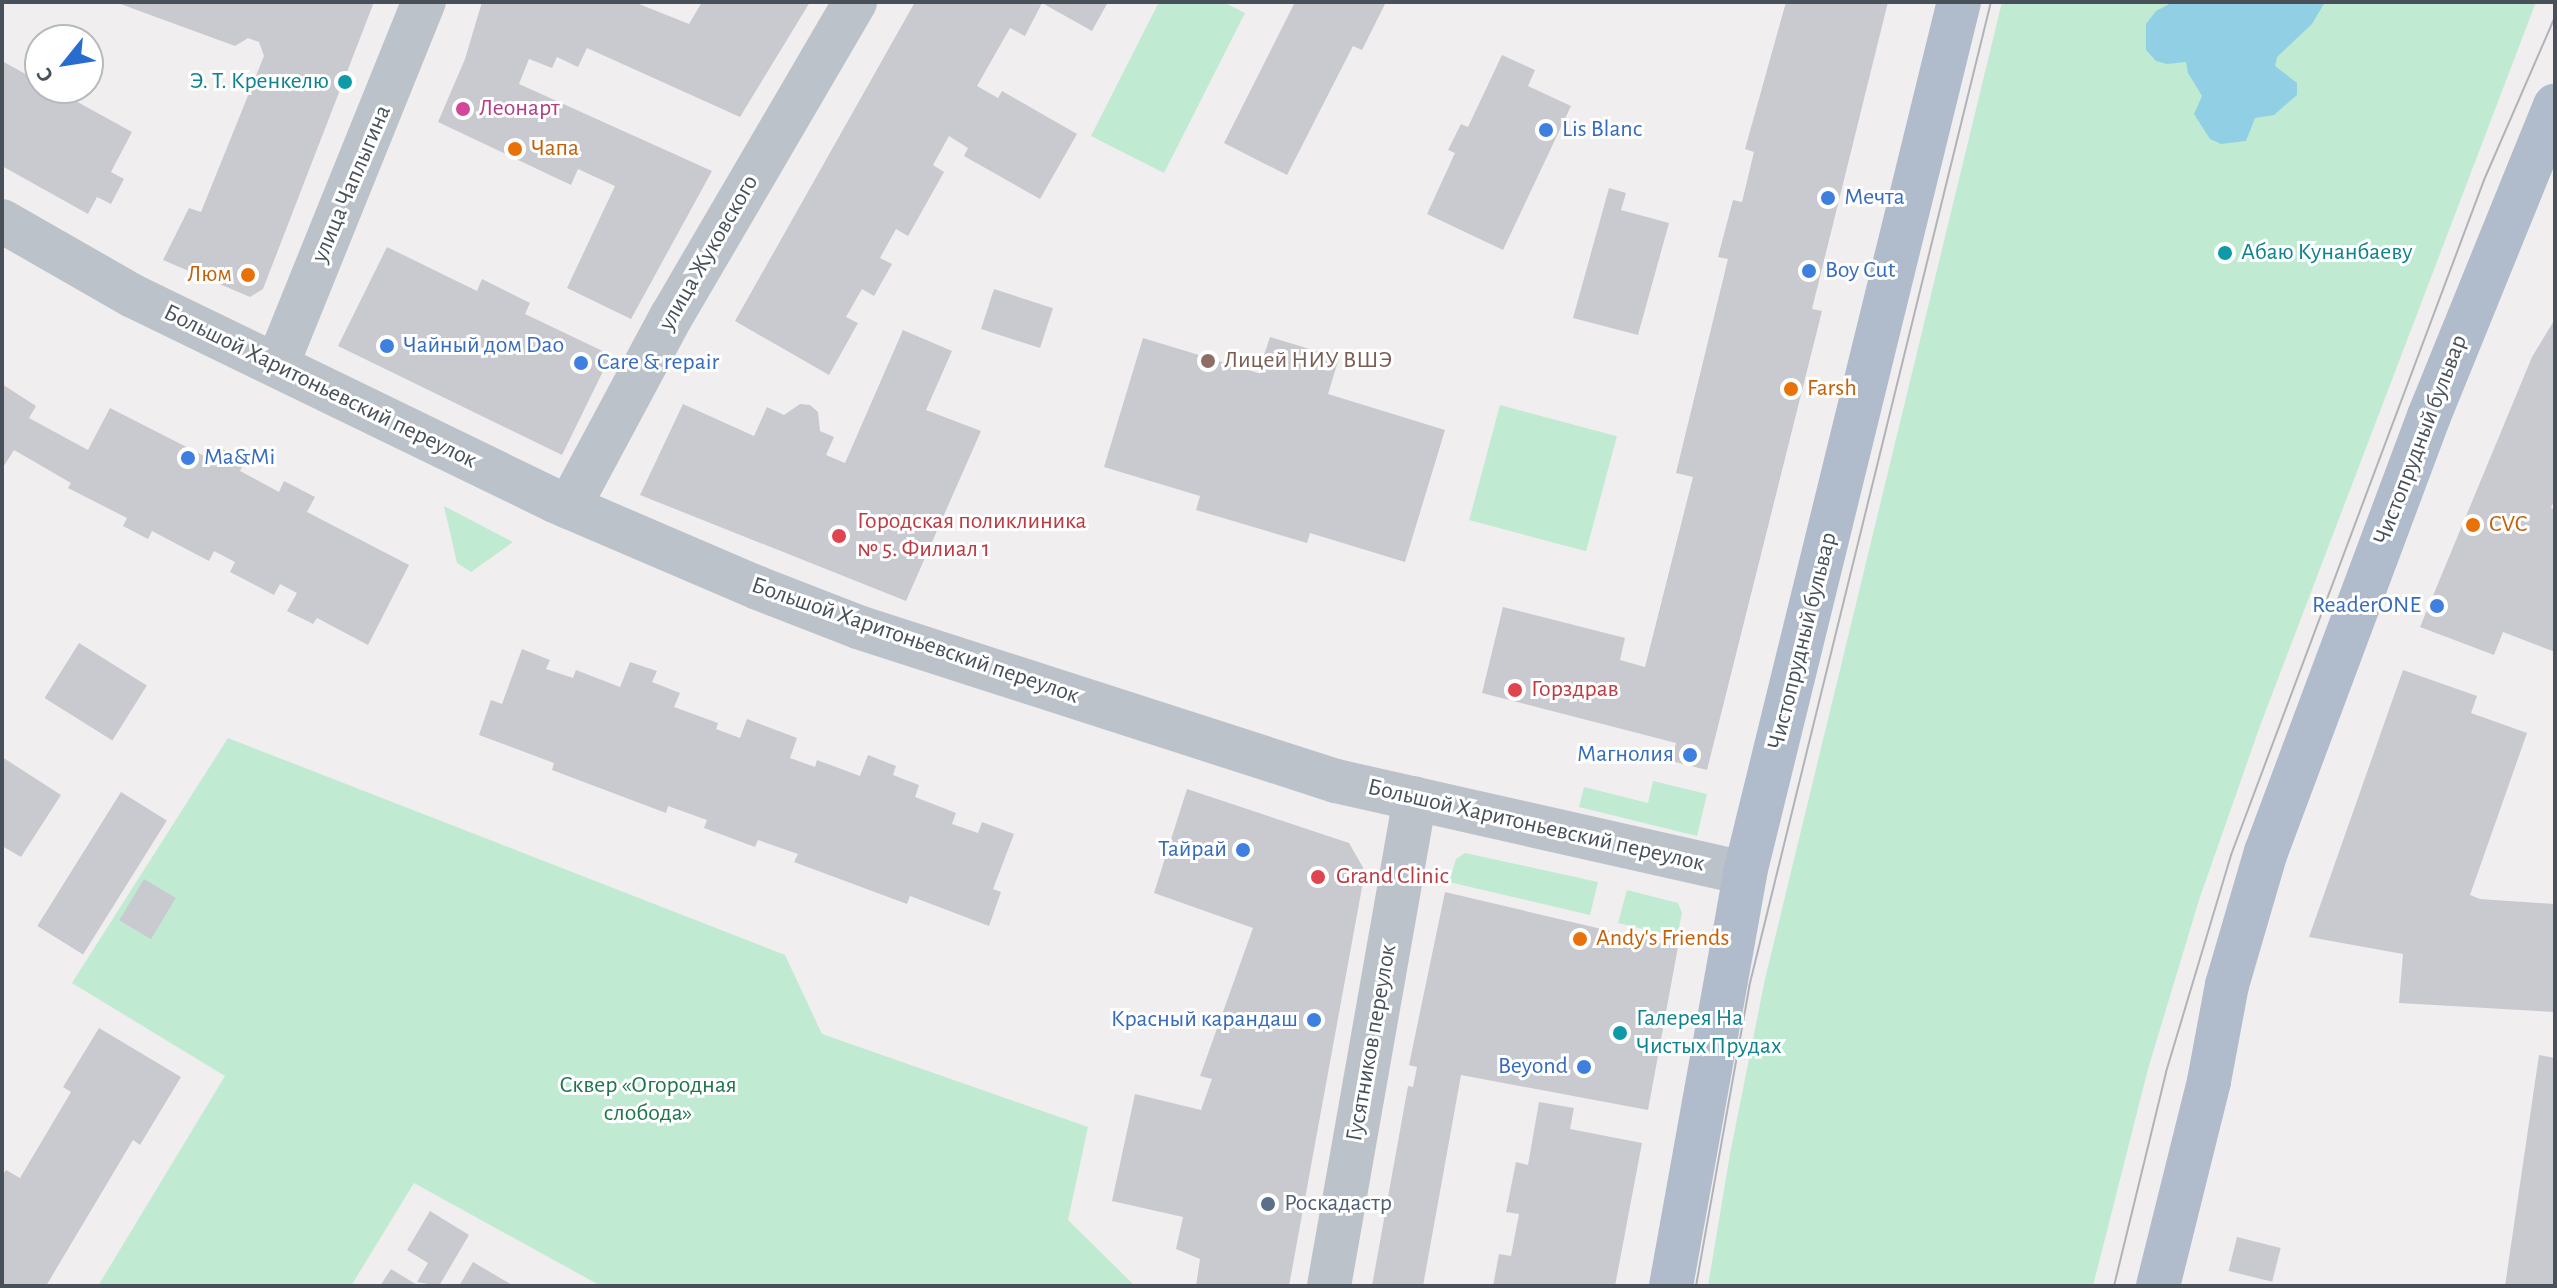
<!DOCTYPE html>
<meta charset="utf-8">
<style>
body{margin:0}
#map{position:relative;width:2557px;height:1288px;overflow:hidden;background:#f0eeee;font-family:"Alegreya Sans",sans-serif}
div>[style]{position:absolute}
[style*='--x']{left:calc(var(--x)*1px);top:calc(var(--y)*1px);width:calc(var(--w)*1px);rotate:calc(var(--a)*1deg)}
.green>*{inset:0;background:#c0ebd2;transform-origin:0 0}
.water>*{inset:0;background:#91d0e4}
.building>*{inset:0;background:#c9cad0;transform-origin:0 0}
.minor>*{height:44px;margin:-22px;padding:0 22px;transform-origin:22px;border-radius:22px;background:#bbc2ca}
.major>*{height:44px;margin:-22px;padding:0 22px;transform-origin:22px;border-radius:22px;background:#b0bccb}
.tram>*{height:2px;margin:-1px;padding:0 1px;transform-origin:1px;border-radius:1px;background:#b1b3b8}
.dots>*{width:22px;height:22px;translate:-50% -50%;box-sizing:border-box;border:4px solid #fff;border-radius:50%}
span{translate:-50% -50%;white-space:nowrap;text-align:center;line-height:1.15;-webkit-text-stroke:6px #fff;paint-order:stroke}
.culture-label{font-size:24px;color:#0d838f}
.right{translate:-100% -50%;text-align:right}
.left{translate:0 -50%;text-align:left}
.hotel-label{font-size:24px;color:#b23c85}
.shop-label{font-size:24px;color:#366cbe}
.food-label{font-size:24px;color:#c56008}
.street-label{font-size:24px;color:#48515a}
.education-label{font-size:24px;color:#785e54}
.health-label{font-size:24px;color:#be3a42}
.park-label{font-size:24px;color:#1f754d}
.service-label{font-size:24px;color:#4e5e75}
.frame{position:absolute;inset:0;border:4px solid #48515a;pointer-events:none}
.north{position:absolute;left:24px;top:24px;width:80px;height:80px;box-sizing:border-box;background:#fff;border:2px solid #b6b9bd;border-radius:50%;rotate:240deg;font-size:22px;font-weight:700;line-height:32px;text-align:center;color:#48515a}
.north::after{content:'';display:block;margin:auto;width:28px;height:36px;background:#296cd0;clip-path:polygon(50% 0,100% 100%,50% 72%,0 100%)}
</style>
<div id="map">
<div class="green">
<div style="clip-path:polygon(1159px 2px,1223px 2px,1245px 13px,1164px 173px,1091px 136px)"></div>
<div style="clip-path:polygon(2002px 2px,2536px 2px,2260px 726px,2199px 900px,2148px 1069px,2093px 1286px,1708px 1286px,1730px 1154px,1765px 979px)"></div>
<div style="left:1500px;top:405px;width:121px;height:119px;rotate:15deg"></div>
<div style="clip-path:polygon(444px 506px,513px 542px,471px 572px,457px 563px)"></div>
<div style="clip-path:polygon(228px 738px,785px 955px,822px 1034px,1088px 1127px,1068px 1220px,1135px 1286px,601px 1286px,414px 1183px,351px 1286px,98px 1286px,225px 1076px,72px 983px)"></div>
<div style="clip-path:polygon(1653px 781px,1707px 794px,1697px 836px,1579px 807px,1584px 787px,1648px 803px)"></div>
<div style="clip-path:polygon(1465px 853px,1598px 882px,1590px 915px,1449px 882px,1456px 859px)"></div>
<div style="clip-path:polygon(1627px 890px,1678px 903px,1682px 913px,1677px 937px,1618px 923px)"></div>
</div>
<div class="water">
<div style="clip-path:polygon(2173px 2px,2325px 2px,2312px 24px,2277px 57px,2275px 66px,2297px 83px,2297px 95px,2274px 115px,2255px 118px,2246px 141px,2221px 144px,2210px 139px,2194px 114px,2202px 96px,2188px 73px,2186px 62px,2167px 64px,2156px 61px,2146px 50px,2146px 24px,2156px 11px)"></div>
</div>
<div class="building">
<div style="clip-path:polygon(115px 2px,374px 2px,263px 289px,250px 297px,163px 260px,189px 208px,201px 212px,264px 56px,259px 42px,248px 38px,235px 46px)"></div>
<div style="clip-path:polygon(482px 2px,634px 2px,689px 24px,702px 2px,810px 2px,740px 117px,587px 48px,578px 67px,557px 57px,552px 68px,529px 59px,519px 84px,712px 171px,631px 319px,567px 288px,615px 186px,578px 169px,571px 185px,438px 122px,465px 59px)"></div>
<div style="clip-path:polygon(915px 2px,1108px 2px,1092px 31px,1042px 3px,1025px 36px,1010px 28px,977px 86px,998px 98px,1002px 91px,1077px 134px,1040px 199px,964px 156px,968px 148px,949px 136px,933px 165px,944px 172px,908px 236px,896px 229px,880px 258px,892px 264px,874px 296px,862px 289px,846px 317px,858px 323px,829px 375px,735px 321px)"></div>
<div style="clip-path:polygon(1295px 2px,1386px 2px,1362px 50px,1353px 46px,1287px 175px,1224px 143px)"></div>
<div style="clip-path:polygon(1786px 2px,1888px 2px,1812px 309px,1822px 311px,1707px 770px,1671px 761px,1676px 743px,1482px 693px,1503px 607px,1625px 638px,1620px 660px,1645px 667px,1693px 477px,1676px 473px,1728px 259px,1718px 257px,1733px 200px,1742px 202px,1754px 152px,1745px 149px)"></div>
<div style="clip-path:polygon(1502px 55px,1535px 70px,1528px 86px,1571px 106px,1503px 250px,1427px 214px,1455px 153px,1448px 150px,1461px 124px,1468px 127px)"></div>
<div style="clip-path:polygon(2px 61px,40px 82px,40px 88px,52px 88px,132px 132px,111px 172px,124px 179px,111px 204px,97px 197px,88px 214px,2px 166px)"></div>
<div style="clip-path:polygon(1609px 188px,1626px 193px,1621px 210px,1669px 223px,1638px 335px,1573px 318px)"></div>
<div style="clip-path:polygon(387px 247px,477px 291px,482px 279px,530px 303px,525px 314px,611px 355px,562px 455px,338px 346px)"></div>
<div style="left:994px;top:289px;width:62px;height:42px;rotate:18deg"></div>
<div style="clip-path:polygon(2555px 319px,2555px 498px,2551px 508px,2555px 510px,2555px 652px,2503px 632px,2494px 655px,2420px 627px,2532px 357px)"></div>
<div style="clip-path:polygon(903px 330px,952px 351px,926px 410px,981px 431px,906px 601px,640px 495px,683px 404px,754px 436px,767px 407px,784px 415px,800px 404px,810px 405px,818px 412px,820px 431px,834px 437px,826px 455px,845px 463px)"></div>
<div style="clip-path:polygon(1270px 337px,1339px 358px,1328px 394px,1445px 430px,1405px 562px,1310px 533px,1307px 543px,1196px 510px,1200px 496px,1104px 467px,1143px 338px,1258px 373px)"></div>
<div style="clip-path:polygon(2px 384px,36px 406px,29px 418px,88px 450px,110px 408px,212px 460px,219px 447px,245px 461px,240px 471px,279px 492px,284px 481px,315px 497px,307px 512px,409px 565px,368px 645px,317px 618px,313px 624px,287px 611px,297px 593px,280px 584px,274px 595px,230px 572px,235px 562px,214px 551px,209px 561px,152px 531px,148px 539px,123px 526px,127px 518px,68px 488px,71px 483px,14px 450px,2px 469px)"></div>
<div style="left:79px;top:643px;width:80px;height:65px;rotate:32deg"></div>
<div style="clip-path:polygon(522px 649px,550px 660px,546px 669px,573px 678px,576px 670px,620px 687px,630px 662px,657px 671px,652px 682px,680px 693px,674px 707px,718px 723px,716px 729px,740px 738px,747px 719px,797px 738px,790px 758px,815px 767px,817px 760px,860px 776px,868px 755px,896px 766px,893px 775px,919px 785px,915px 797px,956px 813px,952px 824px,978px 833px,982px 822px,1014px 834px,993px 889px,1001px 892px,989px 926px,910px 896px,907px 904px,829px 875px,794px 862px,798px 854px,758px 840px,755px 847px,704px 828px,707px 820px,668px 806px,666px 813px,552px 770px,554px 763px,479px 735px,491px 700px,502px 704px)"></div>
<div style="clip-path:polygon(2403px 670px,2477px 696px,2471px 713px,2527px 733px,2470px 895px,2480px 899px,2555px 904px,2555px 1012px,2399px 1003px,2403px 954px,2309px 937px)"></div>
<div style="clip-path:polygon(2px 757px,61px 795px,21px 857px,2px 846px)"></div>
<div style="clip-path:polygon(1187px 789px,1349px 843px,1365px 871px,1289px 1286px,1196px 1286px,1200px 1259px,1176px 1249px,1183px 1217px,1112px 1201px,1135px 1094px,1201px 1110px,1212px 1079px,1200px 1076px,1253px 928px,1154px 893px)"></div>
<div style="left:121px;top:792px;width:54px;height:158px;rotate:32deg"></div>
<div style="left:144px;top:879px;width:37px;height:48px;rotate:31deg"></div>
<div style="clip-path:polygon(1445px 892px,1678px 947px,1648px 1110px,1461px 1075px,1423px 1286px,1372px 1286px,1408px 1086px,1413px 1087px,1417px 1067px,1409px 1065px)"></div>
<div style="clip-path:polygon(99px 1028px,181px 1077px,140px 1145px,133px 1140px,46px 1286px,2px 1286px,2px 1176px,6px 1170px,20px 1178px,71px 1092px,63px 1087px)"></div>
<div style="clip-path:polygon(2539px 1055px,2555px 1058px,2555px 1286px,2505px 1286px)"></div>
<div style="clip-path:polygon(1539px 1102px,1574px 1108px,1570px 1129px,1642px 1143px,1615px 1286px,1493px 1286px,1499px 1254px,1511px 1256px,1519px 1214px,1506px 1212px,1516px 1162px,1528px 1165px)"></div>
<div style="clip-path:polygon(430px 1211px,469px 1235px,439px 1286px,417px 1282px,428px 1263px,407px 1250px)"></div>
<div style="left:2237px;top:1237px;width:45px;height:35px;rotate:14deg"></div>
<div style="clip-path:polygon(473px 1262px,514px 1286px,459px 1286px)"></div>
<div style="clip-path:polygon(391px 1269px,419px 1286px,380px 1286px)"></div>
</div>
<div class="minor">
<div style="--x:2;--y:221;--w:151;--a:29.8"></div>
<div style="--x:133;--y:296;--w:469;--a:25.9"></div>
<div style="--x:555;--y:501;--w:221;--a:23.2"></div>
<div style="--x:758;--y:588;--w:107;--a:21.3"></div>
<div style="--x:858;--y:627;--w:502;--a:17.86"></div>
<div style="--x:1336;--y:781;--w:419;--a:12.7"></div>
<div style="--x:277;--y:365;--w:392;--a:-68"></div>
<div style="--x:569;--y:507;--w:216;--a:-61.8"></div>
<div style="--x:671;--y:317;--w:365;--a:-59.7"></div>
<div style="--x:1329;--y:1286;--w:495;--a:-80"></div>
</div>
<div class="major">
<div style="--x:1671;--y:1286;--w:420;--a:-79.8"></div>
<div style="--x:1745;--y:873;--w:897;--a:-76.2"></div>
<div style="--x:2158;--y:1286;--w:211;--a:-76"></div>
<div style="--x:2209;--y:1081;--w:98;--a:-79.4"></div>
<div style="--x:2227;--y:985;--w:139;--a:-73.7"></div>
<div style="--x:2266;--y:852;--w:465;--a:-69.5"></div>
<div style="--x:2429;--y:416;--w:335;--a:-67.9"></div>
</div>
<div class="tram">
<div style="--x:1696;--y:1286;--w:304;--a:-79.9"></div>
<div style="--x:1749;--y:987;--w:1014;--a:-76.2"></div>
<div style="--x:2114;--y:1286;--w:220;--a:-76.3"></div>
<div style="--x:2166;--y:1072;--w:227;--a:-73.3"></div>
<div style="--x:2231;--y:855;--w:721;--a:-69.45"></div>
<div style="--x:2484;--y:180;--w:178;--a:-66.5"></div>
</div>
<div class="dots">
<div style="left:345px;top:82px;background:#0f9aa8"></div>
<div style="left:463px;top:109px;background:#d1479c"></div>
<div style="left:1546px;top:130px;background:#3f7fe0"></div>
<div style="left:515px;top:149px;background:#e8710a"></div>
<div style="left:1828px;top:198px;background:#3f7fe0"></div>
<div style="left:2225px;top:253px;background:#0f9aa8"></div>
<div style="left:1809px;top:271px;background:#3f7fe0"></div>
<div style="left:248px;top:275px;background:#e8710a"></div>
<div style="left:387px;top:346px;background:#3f7fe0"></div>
<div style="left:1208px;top:361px;background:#8d6e63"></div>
<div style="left:581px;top:363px;background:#3f7fe0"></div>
<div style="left:1791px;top:389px;background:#e8710a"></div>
<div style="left:188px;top:458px;background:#3f7fe0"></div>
<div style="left:2473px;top:525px;background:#e8710a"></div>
<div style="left:839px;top:536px;background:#e0444e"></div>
<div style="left:2437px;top:606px;background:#3f7fe0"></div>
<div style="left:1515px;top:690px;background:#e0444e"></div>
<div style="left:1690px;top:755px;background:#3f7fe0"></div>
<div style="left:1243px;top:850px;background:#3f7fe0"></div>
<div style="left:1318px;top:877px;background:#e0444e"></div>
<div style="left:1580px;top:939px;background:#e8710a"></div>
<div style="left:1314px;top:1020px;background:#3f7fe0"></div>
<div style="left:1620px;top:1033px;background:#0f9aa8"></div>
<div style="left:1584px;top:1067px;background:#3f7fe0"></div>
<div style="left:1268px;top:1204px;background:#5c6f8a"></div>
</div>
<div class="culture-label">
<span class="right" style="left:329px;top:82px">Э. Т. Кренкелю</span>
<span class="left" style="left:2241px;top:253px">Абаю Кунанбаеву</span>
<span class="left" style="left:1636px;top:1033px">Галерея На<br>Чистых Прудах</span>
</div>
<div class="hotel-label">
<span class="left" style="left:479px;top:109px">Леонарт</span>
</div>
<div class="shop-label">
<span class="left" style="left:1562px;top:130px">Lis Blanc</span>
<span class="left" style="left:1844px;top:198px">Мечта</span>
<span class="left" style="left:1825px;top:271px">Boy Cut</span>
<span class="left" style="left:403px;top:346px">Чайный дом Dao</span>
<span class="left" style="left:597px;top:363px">Care &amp; repair</span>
<span class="left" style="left:204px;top:458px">Ma&amp;Mi</span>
<span class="right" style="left:2421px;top:606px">ReaderONE</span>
<span class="right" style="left:1674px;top:755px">Магнолия</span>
<span class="right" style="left:1227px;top:850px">Тайрай</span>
<span class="right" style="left:1298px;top:1020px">Красный карандаш</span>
<span class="right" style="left:1568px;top:1067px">Beyond</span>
</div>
<div class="food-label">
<span class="left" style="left:531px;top:149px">Чапа</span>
<span class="right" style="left:232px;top:275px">Люм</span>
<span class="left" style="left:1807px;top:389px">Farsh</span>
<span class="left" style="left:2489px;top:525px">CVC</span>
<span class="left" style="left:1596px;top:939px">Andy's Friends</span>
</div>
<div class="street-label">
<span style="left:352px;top:184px;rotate:-67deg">улица Чаплыгина</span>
<span style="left:709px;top:253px;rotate:-60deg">улица Жуковского</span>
<span style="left:320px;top:387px;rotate:26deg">Большой Харитоньевский переулок</span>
<span style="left:2421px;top:440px;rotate:-69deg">Чистопрудный бульвар</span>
<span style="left:915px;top:641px;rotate:19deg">Большой Харитоньевский переулок</span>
<span style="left:1803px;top:641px;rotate:-76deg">Чистопрудный бульвар</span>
<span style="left:1536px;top:826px;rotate:13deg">Большой Харитоньевский переулок</span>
<span style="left:1372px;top:1043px;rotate:-80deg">Гусятников переулок</span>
</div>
<div class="education-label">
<span class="left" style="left:1224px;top:361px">Лицей НИУ ВШЭ</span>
</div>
<div class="health-label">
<span class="left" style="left:857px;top:536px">Городская поликлиника<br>№ 5. Филиал 1</span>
<span class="left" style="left:1531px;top:690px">Горздрав</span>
<span class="left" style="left:1336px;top:877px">Grand Clinic</span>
</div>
<div class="park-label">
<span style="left:648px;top:1100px">Сквер «Огородная<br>слобода»</span>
</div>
<div class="service-label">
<span class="left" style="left:1284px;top:1204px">Роскадастр</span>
</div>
<div class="frame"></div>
<div class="north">С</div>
</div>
